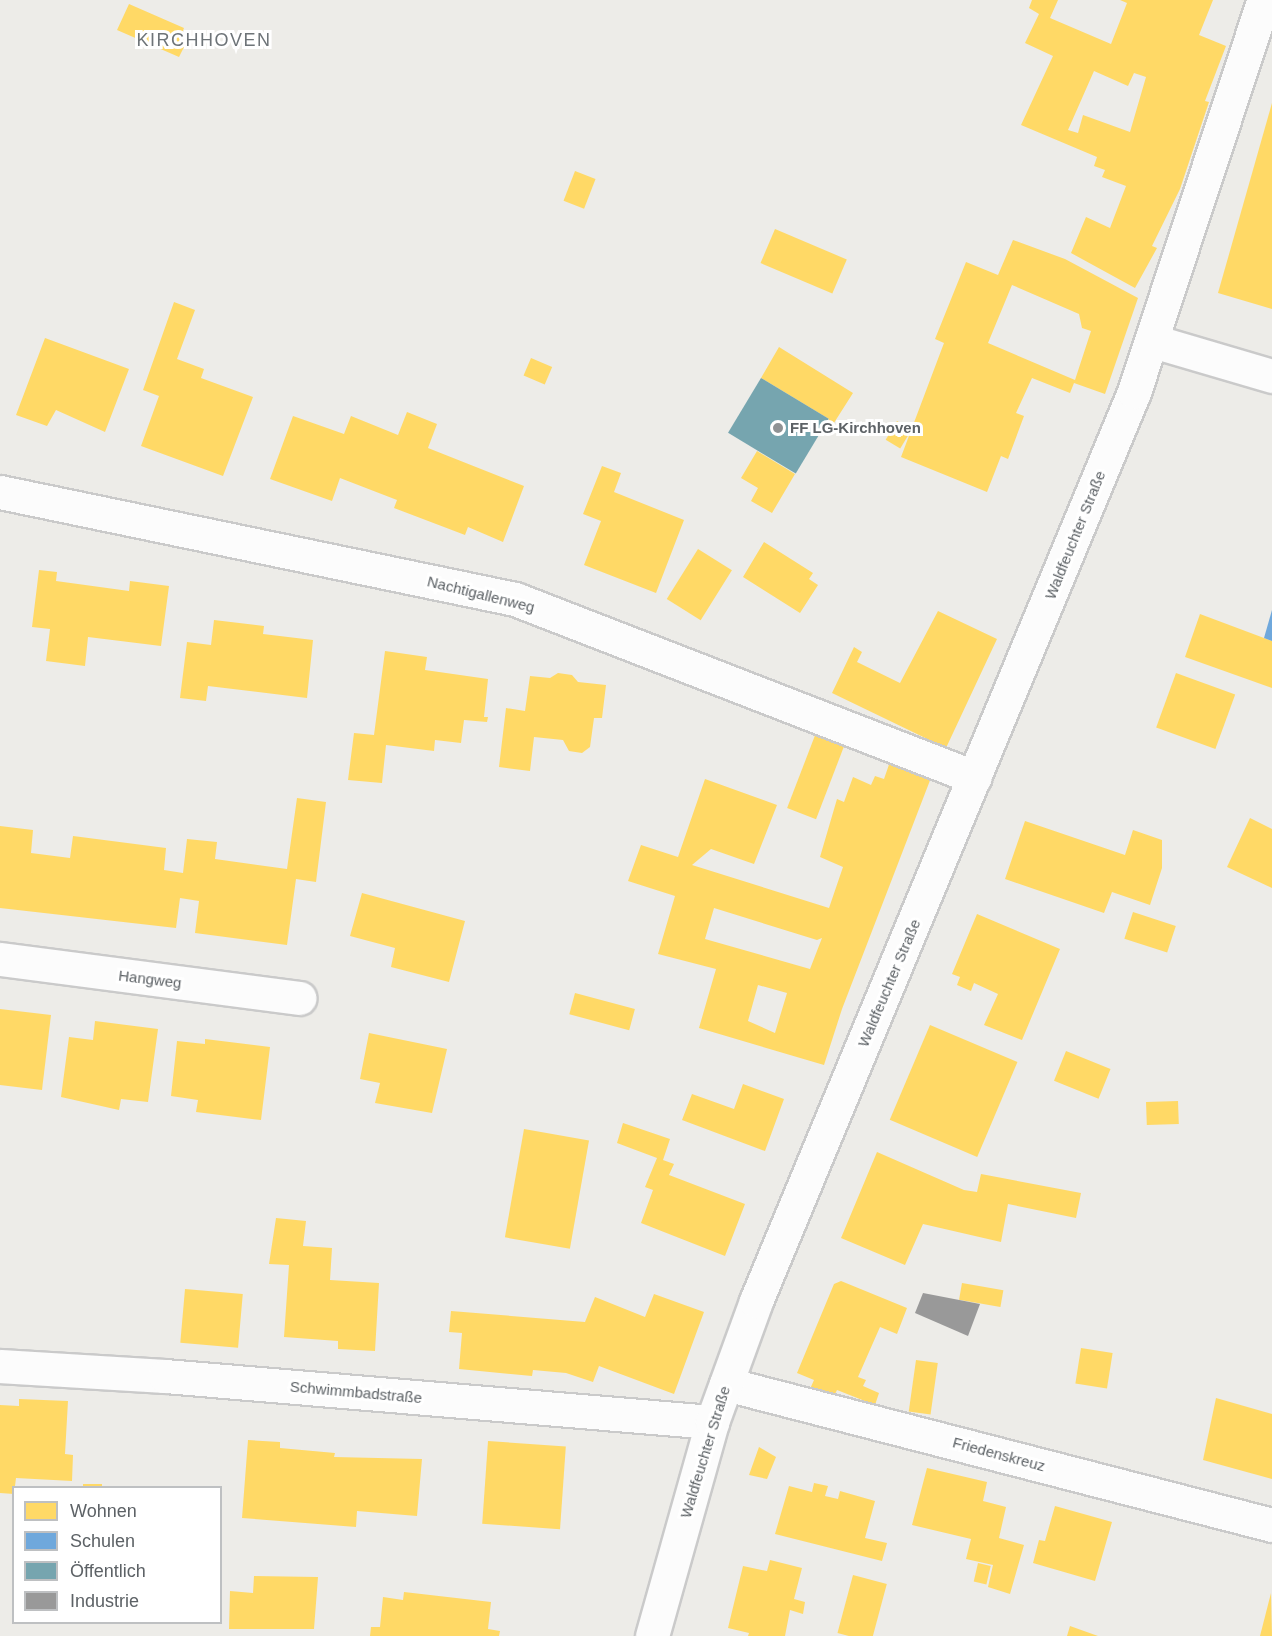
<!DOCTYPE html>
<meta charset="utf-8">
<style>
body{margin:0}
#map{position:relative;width:1272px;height:1636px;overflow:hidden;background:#edece8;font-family:Arial,sans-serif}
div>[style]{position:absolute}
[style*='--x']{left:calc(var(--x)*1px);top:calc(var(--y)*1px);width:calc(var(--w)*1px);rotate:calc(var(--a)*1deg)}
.homes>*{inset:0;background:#ffd966;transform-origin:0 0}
.schools>*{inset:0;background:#6fa8dc}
.public>*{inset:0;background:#76a5af;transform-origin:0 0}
.industry>*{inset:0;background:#999}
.roads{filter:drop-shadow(2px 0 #cacaca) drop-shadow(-2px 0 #cacaca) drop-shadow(0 2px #cacaca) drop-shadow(0 -2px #cacaca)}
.minor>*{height:33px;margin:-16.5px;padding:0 16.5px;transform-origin:16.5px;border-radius:16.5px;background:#fcfcfc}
.dots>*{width:16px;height:16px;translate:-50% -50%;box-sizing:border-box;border:3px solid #fff;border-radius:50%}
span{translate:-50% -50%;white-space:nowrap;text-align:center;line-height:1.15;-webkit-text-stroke:6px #fff;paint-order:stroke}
.poi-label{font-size:15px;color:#5d6266;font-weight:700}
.left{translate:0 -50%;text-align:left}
.street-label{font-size:15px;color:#5d6266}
.quarter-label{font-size:18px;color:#6e7478;letter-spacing:1.5px}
.legend{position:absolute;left:12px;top:1486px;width:210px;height:138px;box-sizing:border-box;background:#fff;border:2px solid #bec0c2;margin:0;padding:8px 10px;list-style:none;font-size:18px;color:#5d6266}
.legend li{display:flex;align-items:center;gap:12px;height:30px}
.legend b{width:30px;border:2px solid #bec0c2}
</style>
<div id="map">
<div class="homes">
<div style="clip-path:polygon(evenodd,1032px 0,1058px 0,1050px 18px,1111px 44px,1127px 3px,1120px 0,1213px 0,1199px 35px,1226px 46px,1205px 101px,1209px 102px,1180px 189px,1152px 246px,1157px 248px,1135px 288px,1071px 253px,1086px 217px,1110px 228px,1126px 186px,1102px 177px,1105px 170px,1094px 166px,1097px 157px,1021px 125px,1053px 56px,1025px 43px,1039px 14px,1029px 8px,1032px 0,1094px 71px,1128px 86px,1134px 73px,1146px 77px,1130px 132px,1083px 115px,1078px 133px,1068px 130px,1094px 71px)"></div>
<div style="clip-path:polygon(129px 4px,184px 28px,180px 38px,187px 41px,179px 57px,117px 30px)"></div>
<div style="clip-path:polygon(1272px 103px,1272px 309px,1218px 293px)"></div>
<div style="left:575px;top:171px;width:22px;height:32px;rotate:21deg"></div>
<div style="left:775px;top:229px;width:78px;height:37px;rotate:23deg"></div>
<div style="clip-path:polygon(evenodd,1013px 240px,1065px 259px,1138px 298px,1105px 394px,1074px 383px,1070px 393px,1032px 378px,1016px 413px,1024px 416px,1008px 459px,1001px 456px,987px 492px,901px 457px,944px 343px,935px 339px,966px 262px,998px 275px,1013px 240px,1012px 285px,1079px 314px,1082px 328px,1091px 331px,1075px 380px,988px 343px,1012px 285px)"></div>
<div style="clip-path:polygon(174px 302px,195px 310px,177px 359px,204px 369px,201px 378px,253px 397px,223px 476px,141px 446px,159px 396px,143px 390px)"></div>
<div style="clip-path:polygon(45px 338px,129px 369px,105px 432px,56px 410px,47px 426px,16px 415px)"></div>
<div style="clip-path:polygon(779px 347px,853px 393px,832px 426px,827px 423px,829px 419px,761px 378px)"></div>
<div style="left:531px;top:358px;width:23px;height:19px;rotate:23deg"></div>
<div style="clip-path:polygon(407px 412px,437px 424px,428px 448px,524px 486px,503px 542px,468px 527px,465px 535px,394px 508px,397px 500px,340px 478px,332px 501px,270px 479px,293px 416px,344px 434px,351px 416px,398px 435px)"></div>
<div style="left:897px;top:421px;width:17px;height:22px;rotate:31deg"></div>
<div style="clip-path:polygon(757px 451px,795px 474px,772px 513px,751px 501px,758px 488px,741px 478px)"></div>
<div style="clip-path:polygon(602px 466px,621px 473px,614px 492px,684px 520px,656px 593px,584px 565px,601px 521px,583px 514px)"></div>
<div style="clip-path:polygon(764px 542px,813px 573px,809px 579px,818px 585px,800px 613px,743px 577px)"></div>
<div style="left:698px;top:549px;width:40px;height:59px;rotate:32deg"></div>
<div style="clip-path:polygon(39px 570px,57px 572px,56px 581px,129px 591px,130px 581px,169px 586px,161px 646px,88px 637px,85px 666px,46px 661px,50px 629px,32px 627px)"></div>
<div style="clip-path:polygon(938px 611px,997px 639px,946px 748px,832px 693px,854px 647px,862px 652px,857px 662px,900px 683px)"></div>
<div style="clip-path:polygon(1200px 614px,1272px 641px,1272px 688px,1185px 657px)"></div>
<div style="clip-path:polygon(214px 620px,264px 626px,263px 634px,313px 640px,307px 698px,208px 686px,206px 701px,180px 698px,187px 642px,211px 645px)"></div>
<div style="clip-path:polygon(385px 651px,427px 657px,425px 670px,488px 679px,484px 717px,488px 717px,487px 722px,464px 720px,461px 743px,435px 740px,434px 751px,386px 745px,382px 783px,348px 780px,354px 733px,374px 735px)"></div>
<div style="clip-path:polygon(558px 673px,572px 675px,578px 682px,606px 685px,602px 718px,594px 718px,590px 747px,582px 753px,569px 751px,563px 740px,534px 737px,530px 771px,499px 767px,506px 708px,525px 711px,530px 676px,550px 678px)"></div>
<div style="left:1176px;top:673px;width:63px;height:58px;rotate:20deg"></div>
<div style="left:819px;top:725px;width:31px;height:89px;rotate:21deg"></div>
<div style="clip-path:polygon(evenodd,893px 753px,934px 770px,842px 1009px,824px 1065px,699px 1028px,716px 969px,658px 954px,675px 896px,628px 881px,641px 845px,678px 857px,705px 779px,777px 805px,754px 864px,711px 849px,692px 865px,829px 908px,843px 867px,820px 857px,837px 799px,844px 802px,853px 777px,871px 785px,875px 776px,884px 779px,893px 753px,714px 908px,817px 940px,822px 938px,810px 969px,705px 939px,714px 908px,893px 753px,758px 985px,787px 993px,775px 1033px,748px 1021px,758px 985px)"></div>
<div style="clip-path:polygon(297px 798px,326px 802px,316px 882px,296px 879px,287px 945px,195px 933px,199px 901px,180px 898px,176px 928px,0 908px,0 826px,33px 830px,31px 853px,70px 858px,73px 836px,166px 848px,164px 870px,183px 873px,187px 839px,217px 842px,215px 859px,287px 869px)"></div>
<div style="clip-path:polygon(1250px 818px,1272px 829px,1272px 888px,1227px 867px)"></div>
<div style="clip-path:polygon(1025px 821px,1125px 855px,1133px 830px,1162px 840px,1162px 868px,1150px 905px,1112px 892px,1104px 913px,1005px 879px)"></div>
<div style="clip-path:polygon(362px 893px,465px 921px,449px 982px,391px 967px,395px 948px,350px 936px)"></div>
<div style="left:1133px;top:912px;width:45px;height:28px;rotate:18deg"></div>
<div style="clip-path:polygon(977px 914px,1060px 949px,1022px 1040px,984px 1025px,998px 994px,974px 983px,971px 991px,957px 985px,960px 977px,952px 974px)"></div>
<div style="left:575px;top:993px;width:62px;height:22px;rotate:15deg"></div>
<div style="clip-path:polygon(0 1009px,51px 1015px,42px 1090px,0 1085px)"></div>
<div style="clip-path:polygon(95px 1021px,158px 1029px,148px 1102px,121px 1099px,119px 1110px,61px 1097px,69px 1037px,93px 1040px)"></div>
<div style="left:930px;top:1025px;width:95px;height:103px;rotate:23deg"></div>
<div style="clip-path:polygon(369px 1033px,447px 1049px,432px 1113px,375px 1103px,380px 1083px,360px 1079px)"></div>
<div style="clip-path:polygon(205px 1039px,270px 1047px,261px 1120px,196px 1112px,198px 1100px,171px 1096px,177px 1041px,205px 1044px)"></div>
<div style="left:1066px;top:1051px;width:48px;height:32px;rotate:22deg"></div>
<div style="clip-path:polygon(743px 1084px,784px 1099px,765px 1151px,682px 1120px,692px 1094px,734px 1109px)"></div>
<div style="left:1178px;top:1101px;width:23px;height:32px;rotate:88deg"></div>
<div style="clip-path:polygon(623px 1123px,670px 1139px,663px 1160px,674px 1164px,669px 1175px,745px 1204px,725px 1256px,641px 1223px,653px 1190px,645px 1187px,657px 1158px,617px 1143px)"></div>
<div style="left:524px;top:1129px;width:66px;height:110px;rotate:10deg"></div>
<div style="clip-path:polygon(877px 1152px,964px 1190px,977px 1192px,981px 1174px,1081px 1193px,1076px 1218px,1008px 1204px,1001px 1242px,923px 1224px,905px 1265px,841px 1238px)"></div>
<div style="clip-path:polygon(276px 1218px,306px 1221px,303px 1246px,332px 1248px,330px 1280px,379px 1283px,375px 1351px,338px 1349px,338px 1341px,284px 1337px,289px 1265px,269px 1264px)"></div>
<div style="clip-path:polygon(841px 1281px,907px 1308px,897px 1334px,880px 1327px,858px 1377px,866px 1380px,863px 1386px,879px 1393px,875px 1405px,837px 1390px,833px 1398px,810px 1389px,814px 1380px,797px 1373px,834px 1284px)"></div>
<div style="left:962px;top:1283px;width:42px;height:17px;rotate:10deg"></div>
<div style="left:185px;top:1289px;width:58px;height:54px;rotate:5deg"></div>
<div style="clip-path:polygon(654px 1294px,704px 1312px,674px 1394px,599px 1366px,593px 1382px,566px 1373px,533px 1370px,532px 1376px,459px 1369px,462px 1333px,449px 1332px,451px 1311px,585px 1322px,595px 1297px,645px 1317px)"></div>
<div style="left:1081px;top:1348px;width:32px;height:36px;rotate:9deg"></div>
<div style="left:916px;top:1360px;width:22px;height:52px;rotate:8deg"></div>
<div style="clip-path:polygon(1216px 1398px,1272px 1414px,1272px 1479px,1203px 1460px)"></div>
<div style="clip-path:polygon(19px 1399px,68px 1401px,65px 1454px,73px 1455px,72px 1481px,16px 1478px,14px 1494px,0 1493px,0 1405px,19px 1406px)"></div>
<div style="clip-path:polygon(248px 1440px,280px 1442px,280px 1448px,335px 1453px,334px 1457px,422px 1459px,417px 1516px,357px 1511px,356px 1527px,242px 1518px)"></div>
<div style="left:488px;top:1441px;width:78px;height:83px;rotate:4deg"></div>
<div style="clip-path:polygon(759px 1447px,776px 1457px,767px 1479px,749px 1475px)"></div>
<div style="clip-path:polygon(927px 1468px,987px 1482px,983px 1501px,1006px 1507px,999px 1538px,1024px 1545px,1010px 1594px,988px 1587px,993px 1565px,966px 1559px,971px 1539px,912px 1525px)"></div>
<div style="clip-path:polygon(814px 1483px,828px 1486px,825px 1496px,838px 1499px,840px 1491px,875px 1501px,865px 1538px,887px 1543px,882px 1561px,775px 1534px,789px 1486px,812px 1492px)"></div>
<div style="left:83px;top:1484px;width:19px;height:4px"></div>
<div style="clip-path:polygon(1055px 1506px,1112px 1522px,1095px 1581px,1033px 1563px,1039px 1540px,1045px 1541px)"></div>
<div style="clip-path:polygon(770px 1560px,802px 1568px,794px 1599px,805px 1602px,803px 1614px,790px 1610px,785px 1636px,748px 1636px,749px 1633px,728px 1628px,743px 1566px,767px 1571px)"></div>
<div style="left:978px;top:1563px;width:13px;height:19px;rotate:13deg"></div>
<div style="left:853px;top:1575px;width:35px;height:60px;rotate:15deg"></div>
<div style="clip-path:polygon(254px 1576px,318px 1577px,314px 1629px,229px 1629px,230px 1591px,253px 1593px)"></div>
<div style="clip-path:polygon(404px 1592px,491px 1602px,488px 1629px,500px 1631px,499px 1636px,370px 1636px,371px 1627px,380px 1627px,383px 1597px,403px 1600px)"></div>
<div style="clip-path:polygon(1271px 1593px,1272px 1636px,1260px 1636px)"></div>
<div style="clip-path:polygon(1070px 1626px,1098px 1636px,1067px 1636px)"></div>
</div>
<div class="schools">
<div style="clip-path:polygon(1272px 610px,1272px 641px,1264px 638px)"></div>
</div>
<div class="public">
<div style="left:761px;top:378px;width:79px;height:64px;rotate:31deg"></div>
</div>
<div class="industry">
<div style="clip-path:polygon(923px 1293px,980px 1304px,968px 1336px,915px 1313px)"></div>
</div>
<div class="roads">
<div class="minor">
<div style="--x:1153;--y:341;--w:124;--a:16.4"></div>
<div style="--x:0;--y:492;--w:526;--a:11.74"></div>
<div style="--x:515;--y:599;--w:493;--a:21.2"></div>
<div style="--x:0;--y:959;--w:302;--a:7.4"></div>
<div style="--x:0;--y:1366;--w:165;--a:3.5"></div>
<div style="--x:165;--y:1376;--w:549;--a:4.81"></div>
<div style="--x:726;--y:1384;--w:564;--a:14.48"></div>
<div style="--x:652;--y:1636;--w:222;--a:-74.3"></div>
<div style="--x:712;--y:1422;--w:129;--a:-70"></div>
<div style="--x:756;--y:1301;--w:984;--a:-67.42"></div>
<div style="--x:1134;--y:392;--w:413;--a:-71.7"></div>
</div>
</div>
<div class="dots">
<div style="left:778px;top:428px;background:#8f9294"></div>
</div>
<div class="poi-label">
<span class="left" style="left:790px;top:428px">FF LG-Kirchhoven</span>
</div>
<div class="street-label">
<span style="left:1075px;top:535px;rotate:-68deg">Waldfeuchter Straße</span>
<span style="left:481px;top:594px;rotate:14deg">Nachtigallenweg</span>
<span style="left:150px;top:979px;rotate:7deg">Hangweg</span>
<span style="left:889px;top:983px;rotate:-67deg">Waldfeuchter Straße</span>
<span style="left:356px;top:1392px;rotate:5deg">Schwimmbadstraße</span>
<span style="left:705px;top:1452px;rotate:-73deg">Waldfeuchter Straße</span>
<span style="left:999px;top:1454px;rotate:15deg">Friedenskreuz</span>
</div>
<div class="quarter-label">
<span style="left:204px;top:40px">KIRCHHOVEN</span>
</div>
<ul class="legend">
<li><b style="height:16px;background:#ffd966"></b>Wohnen</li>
<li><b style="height:16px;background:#6fa8dc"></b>Schulen</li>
<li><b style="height:16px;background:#76a5af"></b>Öffentlich</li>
<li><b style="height:16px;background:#999"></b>Industrie</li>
</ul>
</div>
